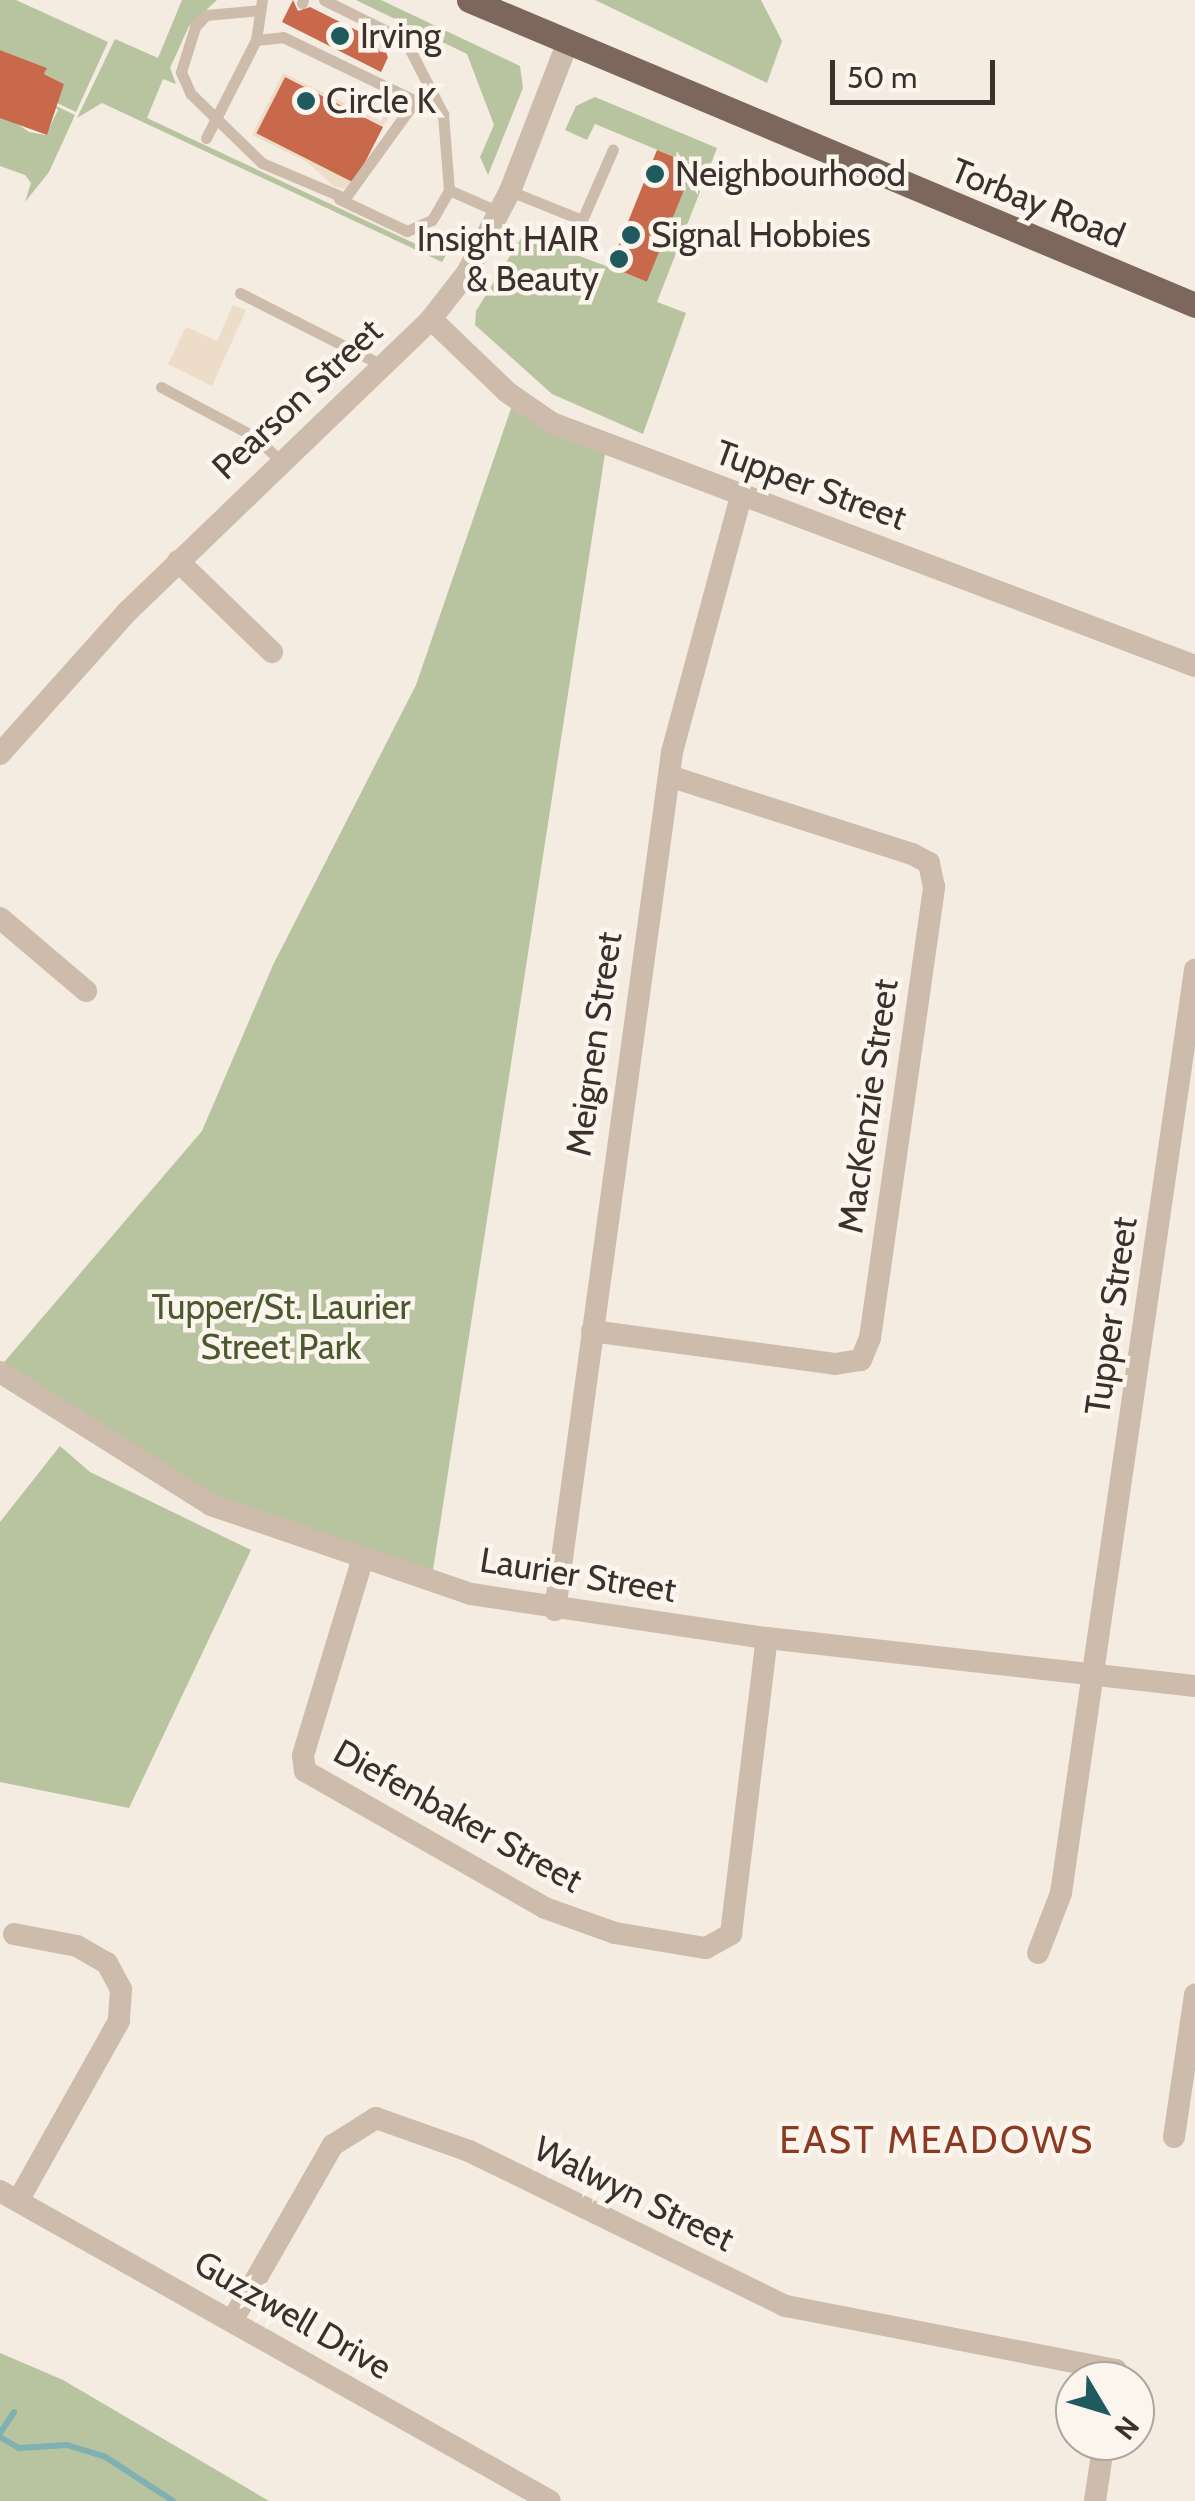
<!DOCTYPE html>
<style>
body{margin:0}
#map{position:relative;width:1195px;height:2501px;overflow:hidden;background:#f4ebe1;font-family:Cabin,sans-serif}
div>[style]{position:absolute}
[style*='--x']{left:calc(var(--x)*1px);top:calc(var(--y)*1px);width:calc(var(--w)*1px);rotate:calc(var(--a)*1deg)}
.green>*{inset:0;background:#b8c4a0}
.plaza>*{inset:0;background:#ecdcc8}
.stream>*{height:6px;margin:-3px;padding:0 3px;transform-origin:3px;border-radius:3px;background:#7fb0b2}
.building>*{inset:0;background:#c8694b;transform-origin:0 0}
.lane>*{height:11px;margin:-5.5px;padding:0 5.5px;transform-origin:5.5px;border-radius:5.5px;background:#cdbbac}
.street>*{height:22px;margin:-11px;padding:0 11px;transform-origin:11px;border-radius:11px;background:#cdbbac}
.primary>*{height:25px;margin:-12.5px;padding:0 12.5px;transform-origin:12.5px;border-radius:12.5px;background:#7d675c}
.dots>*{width:28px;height:28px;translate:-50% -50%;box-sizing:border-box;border:5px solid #fbf5ee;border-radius:50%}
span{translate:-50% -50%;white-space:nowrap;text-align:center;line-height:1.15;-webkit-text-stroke:9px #fbf5ee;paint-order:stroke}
.poi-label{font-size:35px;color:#3b302b}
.left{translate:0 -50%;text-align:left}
.right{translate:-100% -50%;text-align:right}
.street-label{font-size:35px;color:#3b302b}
.park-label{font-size:35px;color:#4a5a2e}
.neighbourhood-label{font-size:38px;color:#8c3b22;letter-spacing:2.5px}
.north{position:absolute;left:1055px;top:2361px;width:100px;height:100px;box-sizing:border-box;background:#fbf5ee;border:2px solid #aea6a0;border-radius:50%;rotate:128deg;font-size:28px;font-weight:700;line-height:40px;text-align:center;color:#3b302b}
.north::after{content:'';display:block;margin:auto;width:35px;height:45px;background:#1f5a5e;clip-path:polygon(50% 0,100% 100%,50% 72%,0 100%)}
.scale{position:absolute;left:830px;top:60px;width:165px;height:45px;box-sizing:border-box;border:5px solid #3b302b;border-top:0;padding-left:12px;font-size:30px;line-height:35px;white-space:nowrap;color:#3b302b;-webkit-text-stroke:8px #fbf5ee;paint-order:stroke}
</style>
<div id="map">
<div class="green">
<div style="clip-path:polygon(0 0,16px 0,108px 42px,76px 112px,55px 102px,64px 84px,44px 74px,47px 68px,0 50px)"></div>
<div style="clip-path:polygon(182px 0,217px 0,189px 26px,170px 68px,176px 84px,163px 79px,147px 118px,420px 246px,431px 233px,453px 234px,457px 237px,442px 262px,102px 103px,77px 118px,115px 39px,158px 58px)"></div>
<div style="clip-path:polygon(356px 0,381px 0,520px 66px,523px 88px,488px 175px,480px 157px,494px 125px,467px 54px)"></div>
<div style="clip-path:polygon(595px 0,761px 0,782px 41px,767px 83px)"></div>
<div style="clip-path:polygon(595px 97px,717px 148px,657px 302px,686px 313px,643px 434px,552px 394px,475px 325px,476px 311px,523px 235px,646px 281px,694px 165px,595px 124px,587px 140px,565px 130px,576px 106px)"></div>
<div style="clip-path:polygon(54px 105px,75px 115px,49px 172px,25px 202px,31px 183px,25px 175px,0 166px,0 112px,29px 132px,46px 135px,58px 110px)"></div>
<div style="clip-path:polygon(515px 397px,606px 447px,431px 1583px,262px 1527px,0 1367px,202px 1131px,273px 965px,416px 685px)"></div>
<div style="clip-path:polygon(60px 1446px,90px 1472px,251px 1550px,129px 1808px,0 1782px,0 1522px)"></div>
<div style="clip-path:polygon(0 2353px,63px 2380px,269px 2501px,0 2501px)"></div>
</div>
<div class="plaza">
<div style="clip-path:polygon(283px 73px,381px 121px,390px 103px,396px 106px,383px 126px,284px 78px,257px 133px,355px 182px,350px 189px,335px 187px,307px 162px,252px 135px)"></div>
<div style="clip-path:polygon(233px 305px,246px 310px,212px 386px,168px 364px,186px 327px,217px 341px)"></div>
</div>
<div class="stream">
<div style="--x:0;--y:2433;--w:25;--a:-56"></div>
<div style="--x:0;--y:2437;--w:22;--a:30"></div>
<div style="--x:19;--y:2448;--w:48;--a:-3.6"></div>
<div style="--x:67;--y:2445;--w:39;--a:17"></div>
<div style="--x:104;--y:2456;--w:82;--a:33.1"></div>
</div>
<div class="building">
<div style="clip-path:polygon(293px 0,298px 11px,310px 7px,376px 40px,380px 52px,391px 51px,381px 72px,282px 22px)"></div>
<div style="clip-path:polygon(0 50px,47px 68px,44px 74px,64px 84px,47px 135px,0 118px)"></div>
<div style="left:285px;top:77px;width:110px;height:63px;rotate:27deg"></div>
<div style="left:657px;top:150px;width:40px;height:126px;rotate:22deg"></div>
</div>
<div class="lane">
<div style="--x:324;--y:0;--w:90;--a:26.3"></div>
<div style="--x:405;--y:40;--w:83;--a:62.8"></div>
<div style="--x:302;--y:3;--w:3;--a:-72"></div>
<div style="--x:260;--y:10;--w:54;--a:174.7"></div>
<div style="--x:206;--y:15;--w:16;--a:133"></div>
<div style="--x:195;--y:27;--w:47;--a:107.3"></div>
<div style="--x:181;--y:72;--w:24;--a:66"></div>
<div style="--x:191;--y:94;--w:99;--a:44.2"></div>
<div style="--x:262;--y:163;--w:90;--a:22.9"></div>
<div style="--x:345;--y:198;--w:121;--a:-54.1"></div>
<div style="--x:256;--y:40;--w:27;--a:-6"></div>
<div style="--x:283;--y:37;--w:178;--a:25.7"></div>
<div style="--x:443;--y:114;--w:76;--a:85.5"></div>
<div style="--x:449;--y:190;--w:55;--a:23.7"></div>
<div style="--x:385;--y:44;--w:15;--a:-62"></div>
<div style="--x:206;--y:138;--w:110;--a:-63"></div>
<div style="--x:256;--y:40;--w:40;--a:-81.5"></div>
<div style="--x:510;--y:191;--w:78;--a:21.9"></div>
<div style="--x:582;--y:220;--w:77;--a:-66.4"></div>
<div style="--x:339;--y:199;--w:75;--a:25.2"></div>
<div style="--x:407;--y:231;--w:27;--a:-24"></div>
<div style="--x:432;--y:220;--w:34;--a:-60"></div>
<div style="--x:240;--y:293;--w:161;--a:26.9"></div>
<div style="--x:161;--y:387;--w:106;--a:28"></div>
<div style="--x:255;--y:437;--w:37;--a:43"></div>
</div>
<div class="street">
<div style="--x:431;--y:319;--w:105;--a:43.8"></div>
<div style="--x:507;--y:392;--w:55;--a:34.6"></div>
<div style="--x:552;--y:423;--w:687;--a:20.7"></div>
<div style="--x:178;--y:561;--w:131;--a:44.1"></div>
<div style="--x:0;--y:754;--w:191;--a:-48.2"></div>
<div style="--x:127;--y:612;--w:422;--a:-43.9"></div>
<div style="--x:431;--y:319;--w:58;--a:-52"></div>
<div style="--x:467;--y:273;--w:93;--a:-62.3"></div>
<div style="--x:510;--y:191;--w:158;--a:-68.8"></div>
<div style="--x:0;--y:918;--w:113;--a:40.3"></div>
<div style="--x:592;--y:1331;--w:245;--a:7.7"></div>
<div style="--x:835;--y:1364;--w:26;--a:-9"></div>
<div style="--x:861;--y:1360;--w:24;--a:-68"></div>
<div style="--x:870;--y:1338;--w:456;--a:-81.9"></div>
<div style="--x:934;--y:887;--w:25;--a:-102"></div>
<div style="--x:929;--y:863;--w:19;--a:-152"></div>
<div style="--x:912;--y:854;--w:255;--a:-162.2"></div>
<div style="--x:0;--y:1372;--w:249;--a:32.2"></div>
<div style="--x:211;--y:1505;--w:275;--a:18.9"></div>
<div style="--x:471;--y:1594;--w:299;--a:8.5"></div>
<div style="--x:767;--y:1638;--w:431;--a:6.4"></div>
<div style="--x:362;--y:1561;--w:203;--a:106.9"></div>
<div style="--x:303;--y:1755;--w:16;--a:83"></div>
<div style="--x:305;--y:1771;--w:276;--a:29.7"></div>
<div style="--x:545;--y:1908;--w:74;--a:19.7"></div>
<div style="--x:615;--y:1933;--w:92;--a:9.4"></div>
<div style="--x:706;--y:1948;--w:29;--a:-29"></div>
<div style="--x:731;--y:1934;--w:298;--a:-83.1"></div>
<div style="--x:555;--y:1610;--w:866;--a:-82.23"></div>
<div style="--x:672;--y:752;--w:265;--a:-74.9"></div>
<div style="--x:14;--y:1934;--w:64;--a:10.8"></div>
<div style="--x:77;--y:1946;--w:34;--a:30"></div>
<div style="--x:107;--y:1963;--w:30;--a:62"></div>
<div style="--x:121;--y:1989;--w:32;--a:94"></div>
<div style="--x:119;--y:2021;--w:206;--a:119.3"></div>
<div style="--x:1038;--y:1953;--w:64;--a:-69"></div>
<div style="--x:1061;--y:1893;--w:933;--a:-81.74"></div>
<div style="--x:1174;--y:2137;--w:144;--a:-81.6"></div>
<div style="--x:0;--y:2191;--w:631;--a:29.41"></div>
<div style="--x:232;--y:2321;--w:203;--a:-60.2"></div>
<div style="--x:333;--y:2145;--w:51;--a:-32.1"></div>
<div style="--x:376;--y:2118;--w:99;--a:19.5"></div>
<div style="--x:469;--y:2151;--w:353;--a:26.1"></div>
<div style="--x:786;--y:2306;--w:336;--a:11"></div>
<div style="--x:1116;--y:2370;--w:11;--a:100"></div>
<div style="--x:1095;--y:2501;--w:61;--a:-81.5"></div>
</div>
<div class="primary">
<div style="--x:469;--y:0;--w:787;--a:22.79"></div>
</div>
<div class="dots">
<div style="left:340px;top:36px;background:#1f5a5e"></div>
<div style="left:306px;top:101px;background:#1f5a5e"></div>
<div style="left:655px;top:174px;background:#1f5a5e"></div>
<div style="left:631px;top:235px;background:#1f5a5e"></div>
<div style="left:619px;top:259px;background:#1f5a5e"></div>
</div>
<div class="poi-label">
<span class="left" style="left:360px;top:36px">Irving</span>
<span class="left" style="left:326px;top:101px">Circle K</span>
<span class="left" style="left:675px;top:174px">Neighbourhood</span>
<span class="left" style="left:651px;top:235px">Signal Hobbies</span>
<span class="right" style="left:599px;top:259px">Insight HAIR<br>&amp; Beauty</span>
</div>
<div class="street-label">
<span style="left:1038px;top:203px;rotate:22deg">Torbay Road</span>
<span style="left:297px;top:399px;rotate:-43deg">Pearson Street</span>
<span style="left:811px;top:485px;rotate:20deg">Tupper Street</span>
<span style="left:594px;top:1044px;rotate:-82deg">Meignen Street</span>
<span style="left:868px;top:1106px;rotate:-82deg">MacKenzie Street</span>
<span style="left:1111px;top:1316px;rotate:-82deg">Tupper Street</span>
<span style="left:578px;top:1575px;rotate:9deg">Laurier Street</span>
<span style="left:458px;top:1816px;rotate:29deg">Diefenbaker Street</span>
<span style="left:634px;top:2194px;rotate:26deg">Walwyn Street</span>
<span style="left:293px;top:2315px;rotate:30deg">Guzzwell Drive</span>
</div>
<div class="park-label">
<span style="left:281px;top:1327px">Tupper/St. Laurier<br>Street Park</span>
</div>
<div class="neighbourhood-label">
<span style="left:937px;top:2140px">EAST MEADOWS</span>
</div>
<div class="north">N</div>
<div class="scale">50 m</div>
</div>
